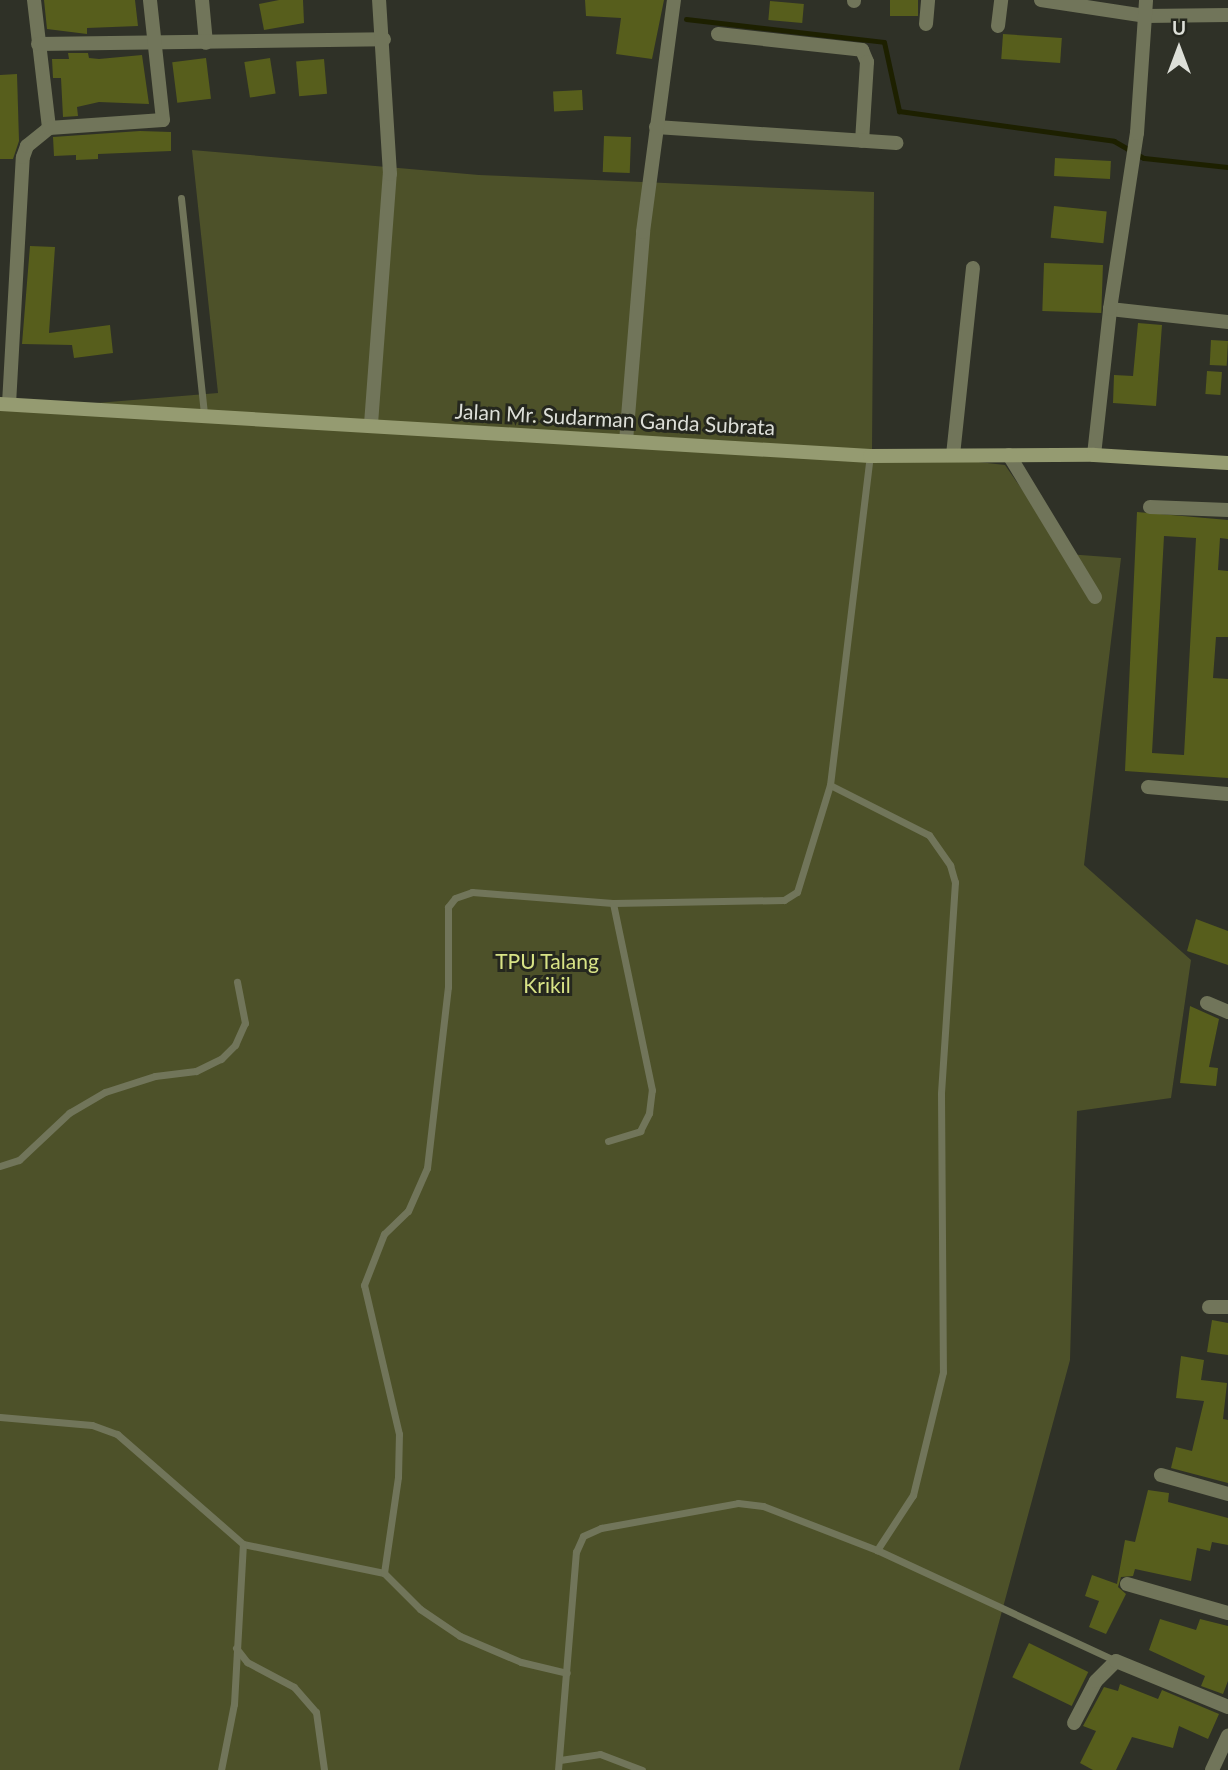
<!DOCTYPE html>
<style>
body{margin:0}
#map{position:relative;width:1228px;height:1770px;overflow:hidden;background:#2f3127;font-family:Lato,sans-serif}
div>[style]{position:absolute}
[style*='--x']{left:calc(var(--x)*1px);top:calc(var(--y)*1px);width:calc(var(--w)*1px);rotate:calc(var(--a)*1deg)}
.green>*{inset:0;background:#4d5129}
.stream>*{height:5px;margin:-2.5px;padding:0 2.5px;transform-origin:2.5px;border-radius:2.5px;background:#1d2000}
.building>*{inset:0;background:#575e1c;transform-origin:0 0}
.lane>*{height:7px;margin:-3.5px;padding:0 3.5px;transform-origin:3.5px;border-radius:3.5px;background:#71755a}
.street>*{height:14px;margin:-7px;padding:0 7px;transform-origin:7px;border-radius:7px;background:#71755a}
.secondary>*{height:14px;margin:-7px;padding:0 7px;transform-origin:7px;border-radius:7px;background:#959b71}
span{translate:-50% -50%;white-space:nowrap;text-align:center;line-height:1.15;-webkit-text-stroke:6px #25271e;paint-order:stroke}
.street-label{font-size:21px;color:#dddfd8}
.park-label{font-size:21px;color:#d8e386}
.north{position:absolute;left:1144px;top:14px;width:70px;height:70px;-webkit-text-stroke:5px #25271e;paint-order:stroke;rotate:0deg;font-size:19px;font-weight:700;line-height:28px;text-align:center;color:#dddfd8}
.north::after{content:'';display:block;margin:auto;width:24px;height:32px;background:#dddfd8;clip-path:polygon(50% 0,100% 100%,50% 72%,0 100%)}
</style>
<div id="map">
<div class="green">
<div style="clip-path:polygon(192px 150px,479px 175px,874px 192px,872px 450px,1005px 465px,1067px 554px,1121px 558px,1084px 865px,1191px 960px,1171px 1098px,1077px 1111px,1070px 1360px,959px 1770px,0 1770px,0 411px,218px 393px)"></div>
</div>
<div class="stream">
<div style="--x:686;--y:19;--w:199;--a:6.6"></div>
<div style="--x:884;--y:42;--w:71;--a:77.7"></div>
<div style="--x:899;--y:111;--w:217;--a:7.9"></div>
<div style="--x:1114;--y:141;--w:34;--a:30"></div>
<div style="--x:1144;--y:158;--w:84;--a:6.1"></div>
</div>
<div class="building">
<div style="clip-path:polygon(44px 0,135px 0,138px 26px,87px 28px,87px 34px,47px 29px)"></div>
<div style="clip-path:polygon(279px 0,303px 0,304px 23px,264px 30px,259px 4px)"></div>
<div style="clip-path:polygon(585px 0,664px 0,652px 59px,616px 54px,621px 18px,586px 16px)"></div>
<div style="left:890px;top:0;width:28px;height:16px"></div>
<div style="left:770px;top:1px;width:34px;height:19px;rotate:5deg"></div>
<div style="left:1003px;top:34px;width:59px;height:25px;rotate:4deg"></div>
<div style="clip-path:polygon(68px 53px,88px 53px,89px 58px,99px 59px,142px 55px,149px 104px,99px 102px,77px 107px,78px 116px,63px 117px,61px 78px,53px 78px,52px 59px,69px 59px)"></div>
<div style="left:206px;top:58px;width:41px;height:34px;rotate:83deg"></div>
<div style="left:270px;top:58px;width:36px;height:26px;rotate:81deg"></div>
<div style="left:324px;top:59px;width:35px;height:28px;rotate:85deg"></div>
<div style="clip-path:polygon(17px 74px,19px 141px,13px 159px,0 159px,0 75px)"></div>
<div style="left:582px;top:90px;width:20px;height:29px;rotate:87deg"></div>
<div style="clip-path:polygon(140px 131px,171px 132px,171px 151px,98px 154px,98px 159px,76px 160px,76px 155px,54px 156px,53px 137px)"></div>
<div style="left:604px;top:136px;width:27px;height:36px;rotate:2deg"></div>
<div style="left:1055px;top:158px;width:56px;height:18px;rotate:3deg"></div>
<div style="left:1054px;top:206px;width:53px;height:32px;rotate:6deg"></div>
<div style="clip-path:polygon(30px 246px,55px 247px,49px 333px,110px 325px,113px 353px,74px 358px,72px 345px,22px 344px)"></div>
<div style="left:1044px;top:263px;width:59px;height:48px;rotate:2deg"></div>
<div style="clip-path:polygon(1138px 323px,1162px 325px,1156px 406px,1113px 403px,1114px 375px,1133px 376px)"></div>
<div style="left:1211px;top:340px;width:17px;height:25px;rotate:3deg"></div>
<div style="left:1207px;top:371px;width:15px;height:23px;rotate:4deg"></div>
<div style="clip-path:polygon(evenodd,1137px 512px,1228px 520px,1228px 539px,1220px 538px,1218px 570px,1228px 571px,1228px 637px,1216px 637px,1213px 678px,1228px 679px,1228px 778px,1125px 771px,1137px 512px,1164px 536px,1196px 538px,1184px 755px,1152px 753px,1164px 536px)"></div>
<div style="clip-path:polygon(1196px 919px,1228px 931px,1228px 965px,1187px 951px)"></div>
<div style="clip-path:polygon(1190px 1006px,1219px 1019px,1209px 1067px,1218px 1068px,1216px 1086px,1180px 1083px)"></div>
<div style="clip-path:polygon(1212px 1320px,1228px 1323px,1228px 1355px,1207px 1352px)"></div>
<div style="clip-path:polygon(1181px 1356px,1204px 1360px,1201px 1380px,1227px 1383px,1223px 1419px,1228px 1420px,1228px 1483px,1171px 1468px,1176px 1447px,1192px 1451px,1204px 1401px,1176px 1398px)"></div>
<div style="clip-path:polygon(1148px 1490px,1169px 1493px,1168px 1502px,1228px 1518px,1228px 1545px,1212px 1542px,1210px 1551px,1197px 1548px,1191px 1581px,1135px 1569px,1133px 1576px,1121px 1577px,1118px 1587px,1126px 1594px,1106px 1634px,1089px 1627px,1099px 1601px,1085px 1596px,1092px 1575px,1117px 1584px,1125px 1540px,1135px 1542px)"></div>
<div style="clip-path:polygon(1160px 1619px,1196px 1630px,1200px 1619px,1228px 1626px,1228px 1681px,1223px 1694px,1201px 1686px,1205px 1676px,1149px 1650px)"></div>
<div style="left:1029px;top:1643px;width:66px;height:38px;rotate:26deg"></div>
<div style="clip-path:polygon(1120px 1684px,1158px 1699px,1162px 1690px,1219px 1714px,1208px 1739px,1179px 1726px,1173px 1748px,1132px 1737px,1116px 1770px,1093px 1770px,1080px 1763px,1096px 1731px,1083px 1726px,1104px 1687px,1118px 1691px)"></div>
</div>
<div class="lane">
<div style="--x:181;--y:198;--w:217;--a:83.9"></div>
<div style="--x:830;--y:785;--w:111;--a:26.8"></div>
<div style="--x:929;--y:835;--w:37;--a:55"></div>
<div style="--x:950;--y:865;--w:18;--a:74"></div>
<div style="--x:955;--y:882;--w:212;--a:93.8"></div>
<div style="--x:941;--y:1094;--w:278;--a:89.6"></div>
<div style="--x:943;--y:1372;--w:127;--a:103.7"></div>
<div style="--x:913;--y:1495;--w:66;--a:123.2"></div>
<div style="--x:608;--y:1141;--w:34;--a:-17"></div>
<div style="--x:640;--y:1131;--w:20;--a:-63"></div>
<div style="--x:649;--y:1113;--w:23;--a:-83"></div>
<div style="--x:652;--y:1090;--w:191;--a:-101.8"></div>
<div style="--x:0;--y:1166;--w:20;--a:-18"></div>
<div style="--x:19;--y:1160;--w:69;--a:-43.2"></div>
<div style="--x:69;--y:1113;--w:42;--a:-30.3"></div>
<div style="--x:105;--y:1092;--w:52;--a:-17.7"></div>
<div style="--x:155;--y:1076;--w:41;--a:-7"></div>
<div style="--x:196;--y:1071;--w:28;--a:-26"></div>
<div style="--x:221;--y:1059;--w:20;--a:-45"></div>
<div style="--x:235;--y:1045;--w:24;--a:-66"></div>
<div style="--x:245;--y:1023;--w:42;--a:-101"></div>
<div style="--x:0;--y:1417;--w:92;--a:5"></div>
<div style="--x:92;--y:1425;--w:27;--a:20"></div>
<div style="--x:117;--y:1434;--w:167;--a:41.1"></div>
<div style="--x:243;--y:1544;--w:144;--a:11.6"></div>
<div style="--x:384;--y:1573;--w:51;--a:45"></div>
<div style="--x:420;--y:1609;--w:48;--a:34"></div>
<div style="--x:460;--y:1636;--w:66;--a:23.1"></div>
<div style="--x:521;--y:1662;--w:47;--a:13.4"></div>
<div style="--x:384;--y:1573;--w:97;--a:-81.7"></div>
<div style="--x:398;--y:1477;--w:43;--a:-88.7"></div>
<div style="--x:399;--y:1434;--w:153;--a:-103.2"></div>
<div style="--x:364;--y:1285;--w:55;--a:-68.6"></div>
<div style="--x:384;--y:1234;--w:33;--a:-44"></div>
<div style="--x:408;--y:1211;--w:47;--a:-66.2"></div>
<div style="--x:427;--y:1168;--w:182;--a:-83.4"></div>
<div style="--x:448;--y:987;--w:80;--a:-90"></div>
<div style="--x:448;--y:907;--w:11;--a:-52"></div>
<div style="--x:455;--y:898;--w:18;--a:-19"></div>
<div style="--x:472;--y:892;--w:141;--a:4.5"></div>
<div style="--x:613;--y:903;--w:171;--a:-1"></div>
<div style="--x:784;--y:900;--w:15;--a:-32"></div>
<div style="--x:797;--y:892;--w:112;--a:-72.9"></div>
<div style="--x:830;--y:785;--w:331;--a:-83.1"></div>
<div style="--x:236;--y:1648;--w:18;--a:52"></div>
<div style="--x:247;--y:1662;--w:53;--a:28"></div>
<div style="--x:294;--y:1687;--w:33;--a:49"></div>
<div style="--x:316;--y:1712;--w:59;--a:82.1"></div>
<div style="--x:560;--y:1760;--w:40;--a:-8.5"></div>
<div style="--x:600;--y:1754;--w:45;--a:20.9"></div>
<div style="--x:221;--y:1770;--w:67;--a:-78.9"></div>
<div style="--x:234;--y:1704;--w:160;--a:-86.8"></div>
<div style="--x:558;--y:1770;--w:219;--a:-85.3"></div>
<div style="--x:576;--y:1552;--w:17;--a:-66"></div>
<div style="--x:583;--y:1536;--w:20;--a:-24"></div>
<div style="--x:601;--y:1528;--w:139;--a:-10.3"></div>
<div style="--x:738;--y:1503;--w:25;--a:7"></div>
<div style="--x:763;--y:1506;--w:122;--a:21.1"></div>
<div style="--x:877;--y:1550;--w:264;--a:24.9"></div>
</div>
<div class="street">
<div style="--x:34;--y:0;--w:129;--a:83.3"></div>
<div style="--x:202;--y:0;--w:43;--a:84.7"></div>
<div style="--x:1041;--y:0;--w:105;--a:8.7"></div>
<div style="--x:1145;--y:16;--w:83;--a:-0.7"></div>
<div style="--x:854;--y:1;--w:1;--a:-90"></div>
<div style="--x:926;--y:24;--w:24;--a:-85"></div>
<div style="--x:998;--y:26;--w:26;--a:-83"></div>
<div style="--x:718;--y:34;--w:145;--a:6.3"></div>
<div style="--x:862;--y:50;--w:13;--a:67"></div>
<div style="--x:867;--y:62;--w:79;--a:93.6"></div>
<div style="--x:38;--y:44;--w:346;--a:-0.8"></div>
<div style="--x:656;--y:127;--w:241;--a:3.8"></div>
<div style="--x:1110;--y:309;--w:119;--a:6.3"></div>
<div style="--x:9;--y:404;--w:247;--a:-86.8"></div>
<div style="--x:23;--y:157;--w:12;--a:-70"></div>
<div style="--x:27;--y:146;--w:28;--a:-39"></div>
<div style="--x:49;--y:128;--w:114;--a:-4"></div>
<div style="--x:163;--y:120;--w:121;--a:-96.2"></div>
<div style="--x:371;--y:424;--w:251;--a:-85.7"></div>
<div style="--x:390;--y:174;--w:174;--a:-93.6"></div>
<div style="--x:626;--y:441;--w:210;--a:-85.3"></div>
<div style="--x:643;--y:232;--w:234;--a:-82.4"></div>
<div style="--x:953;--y:455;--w:188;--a:-83.9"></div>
<div style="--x:1009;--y:455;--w:166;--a:58.8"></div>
<div style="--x:1094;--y:455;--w:147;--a:-83.7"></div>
<div style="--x:1110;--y:309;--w:178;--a:-81.3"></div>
<div style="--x:1137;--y:133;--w:133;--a:-86.1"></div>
<div style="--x:1150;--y:507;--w:78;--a:2.2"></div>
<div style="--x:1148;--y:787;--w:80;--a:5"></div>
<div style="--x:1207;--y:1003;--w:23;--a:23"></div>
<div style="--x:1209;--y:1307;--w:19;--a:0"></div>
<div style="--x:1161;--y:1475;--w:70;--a:15.8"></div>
<div style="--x:1127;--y:1584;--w:105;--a:16"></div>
<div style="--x:1074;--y:1723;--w:47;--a:-62.4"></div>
<div style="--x:1096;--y:1681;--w:28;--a:-45"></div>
<div style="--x:1116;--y:1661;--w:121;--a:22.3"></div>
<div style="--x:1212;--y:1770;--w:38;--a:-65"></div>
</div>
<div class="secondary">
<div style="--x:0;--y:404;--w:872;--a:3.42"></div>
<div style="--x:870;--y:456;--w:224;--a:-0.3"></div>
<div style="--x:1094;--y:455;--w:134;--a:3.4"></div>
</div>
<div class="street-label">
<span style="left:615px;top:419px;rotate:3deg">Jalan Mr. Sudarman Ganda Subrata</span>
</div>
<div class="park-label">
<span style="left:547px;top:973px">TPU Talang<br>Krikil</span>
</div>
<div class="north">U</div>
</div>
